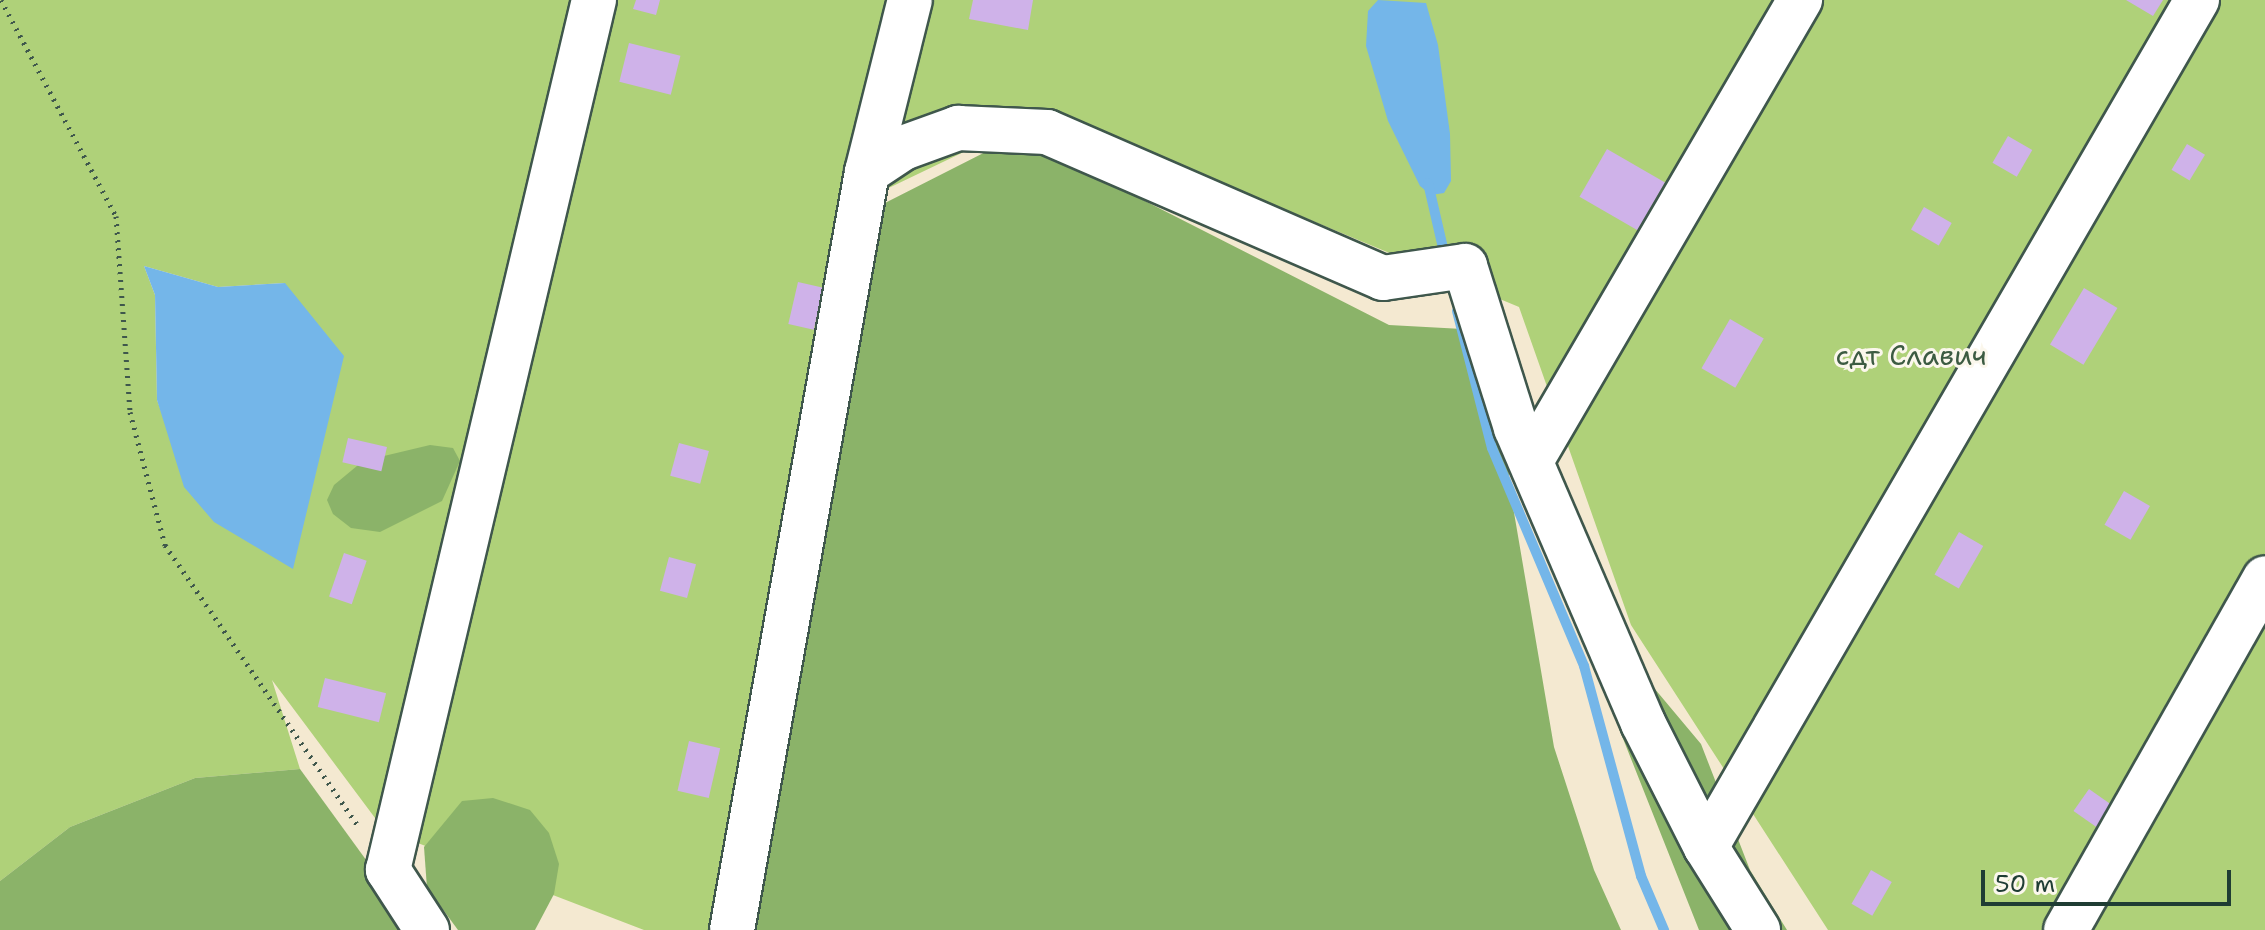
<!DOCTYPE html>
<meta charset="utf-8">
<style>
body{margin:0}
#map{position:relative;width:2265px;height:930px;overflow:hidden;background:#f4e9d1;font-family:"Shantell Sans",sans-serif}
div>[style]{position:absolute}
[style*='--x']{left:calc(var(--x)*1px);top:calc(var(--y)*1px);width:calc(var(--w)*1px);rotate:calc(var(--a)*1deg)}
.green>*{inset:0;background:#afd179}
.forest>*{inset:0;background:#8bb369}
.water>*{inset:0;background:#74b6e9}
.stream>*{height:10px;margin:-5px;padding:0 5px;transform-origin:5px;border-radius:5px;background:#74b6e9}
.building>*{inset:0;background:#cfb2e9;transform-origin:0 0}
.path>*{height:5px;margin-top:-2.5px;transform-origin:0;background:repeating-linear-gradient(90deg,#3f574c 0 2px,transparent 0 8px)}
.roads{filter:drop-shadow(2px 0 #3f574c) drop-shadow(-2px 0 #3f574c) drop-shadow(0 2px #3f574c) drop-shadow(0 -2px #3f574c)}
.minor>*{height:44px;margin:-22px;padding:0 22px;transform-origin:22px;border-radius:22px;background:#fff}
span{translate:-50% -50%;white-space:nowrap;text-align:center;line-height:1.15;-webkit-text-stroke:6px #fbf7ec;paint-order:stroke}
.park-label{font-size:28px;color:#3c5b42}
.scale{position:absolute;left:1981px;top:870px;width:250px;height:36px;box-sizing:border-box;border:4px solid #1f3d34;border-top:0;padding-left:10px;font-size:24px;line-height:28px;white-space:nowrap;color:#1f3d34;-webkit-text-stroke:6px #fbf7ec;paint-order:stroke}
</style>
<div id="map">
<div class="green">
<div style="clip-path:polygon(evenodd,0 0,2265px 0,2265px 930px,1828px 930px,1631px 625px,1519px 307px,1049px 111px,872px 196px,708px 930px,644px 930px,384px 830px,272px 680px,300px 769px,195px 778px,70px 827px,0 881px,0 0,144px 266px,218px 287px,285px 283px,172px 440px,157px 400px,155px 295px,144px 266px)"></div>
</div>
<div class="forest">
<div style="clip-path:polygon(1017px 136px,1389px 325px,1481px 330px,1502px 379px,1510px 489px,1554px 747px,1594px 870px,1621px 930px,727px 930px,883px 204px)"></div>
<div style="clip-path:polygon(430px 445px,453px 448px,460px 461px,442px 501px,380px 532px,351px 528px,333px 514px,327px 500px,334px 485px,363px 461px)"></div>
<div style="clip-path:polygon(1644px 676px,1701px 744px,1750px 870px,1787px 930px,1699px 930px,1618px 726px)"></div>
<div style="clip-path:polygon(300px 769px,417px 930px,0 930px,0 881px,70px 827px,195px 778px)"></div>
<div style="clip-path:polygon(493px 798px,530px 810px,549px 833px,559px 864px,554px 894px,535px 930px,458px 930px,427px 888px,424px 847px,462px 801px)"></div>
</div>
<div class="water">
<div style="clip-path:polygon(1378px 0,1426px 3px,1438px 45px,1450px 134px,1451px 181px,1444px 193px,1431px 195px,1420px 186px,1388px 121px,1366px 46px,1368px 11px)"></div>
<div style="clip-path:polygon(144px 266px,218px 287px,285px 283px,344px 356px,293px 569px,214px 522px,184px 487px,157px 400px,155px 295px)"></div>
</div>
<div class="stream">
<div style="--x:1428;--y:183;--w:80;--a:77"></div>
<div style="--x:1457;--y:311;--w:141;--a:75.7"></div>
<div style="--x:1492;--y:448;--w:237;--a:67.1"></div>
<div style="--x:1584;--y:666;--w:218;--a:74.8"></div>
<div style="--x:1641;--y:876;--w:59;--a:66.9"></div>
</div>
<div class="building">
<div style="clip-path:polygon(636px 0,660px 0,656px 15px,633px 9px)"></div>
<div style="clip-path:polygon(973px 0,1033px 0,1028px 30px,969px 19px)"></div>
<div style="clip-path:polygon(2126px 0,2163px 0,2153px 16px)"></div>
<div style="left:629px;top:43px;width:53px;height:40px;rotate:14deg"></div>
<div style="left:2008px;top:136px;width:28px;height:31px;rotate:30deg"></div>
<div style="left:2187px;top:144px;width:21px;height:30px;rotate:31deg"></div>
<div style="left:1607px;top:149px;width:67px;height:55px;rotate:30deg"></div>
<div style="left:1924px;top:207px;width:32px;height:26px;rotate:30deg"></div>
<div style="left:798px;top:282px;width:26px;height:43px;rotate:13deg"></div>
<div style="left:2084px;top:288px;width:39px;height:66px;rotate:31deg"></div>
<div style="left:1730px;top:319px;width:39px;height:57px;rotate:30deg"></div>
<div style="left:348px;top:438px;width:40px;height:25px;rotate:13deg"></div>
<div style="left:679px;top:443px;width:31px;height:34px;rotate:15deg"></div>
<div style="left:2124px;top:491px;width:30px;height:39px;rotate:30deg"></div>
<div style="left:1959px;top:532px;width:28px;height:49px;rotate:30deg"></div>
<div style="left:344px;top:553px;width:24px;height:46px;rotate:19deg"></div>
<div style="left:669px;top:557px;width:28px;height:35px;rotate:15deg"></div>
<div style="left:325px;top:678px;width:63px;height:30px;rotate:14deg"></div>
<div style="left:689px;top:741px;width:32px;height:51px;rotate:13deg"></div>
<div style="left:2089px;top:789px;width:37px;height:27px;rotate:35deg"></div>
<div style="left:1871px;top:870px;width:24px;height:39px;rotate:30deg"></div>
</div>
<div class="path">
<div style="--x:1;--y:0;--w:245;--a:62"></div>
<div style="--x:116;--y:216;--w:196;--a:85.9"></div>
<div style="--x:130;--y:412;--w:138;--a:75.3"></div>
<div style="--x:165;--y:545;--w:341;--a:55.5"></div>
</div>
<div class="roads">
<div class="minor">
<div style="--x:867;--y:172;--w:43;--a:-33.7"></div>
<div style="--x:903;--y:148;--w:59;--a:-20"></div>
<div style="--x:958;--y:128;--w:89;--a:2.6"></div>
<div style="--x:1047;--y:132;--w:366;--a:23.5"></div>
<div style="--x:1383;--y:278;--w:83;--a:-8.3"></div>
<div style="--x:1465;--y:266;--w:170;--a:72.5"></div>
<div style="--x:1516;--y:428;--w:321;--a:66.7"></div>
<div style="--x:1643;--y:723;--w:139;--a:63.1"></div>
<div style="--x:1706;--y:847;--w:98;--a:57.9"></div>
<div style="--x:1531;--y:461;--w:534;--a:-59.74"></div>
<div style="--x:1706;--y:847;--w:979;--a:-59.9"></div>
<div style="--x:427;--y:930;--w:72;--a:-123"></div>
<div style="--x:388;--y:870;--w:894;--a:-76.68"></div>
<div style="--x:732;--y:930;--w:770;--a:-79.9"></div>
<div style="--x:867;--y:172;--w:177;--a:-76"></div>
<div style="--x:2066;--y:930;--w:404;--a:-60.5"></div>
</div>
</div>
<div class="park-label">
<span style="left:1911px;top:355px">сдт Славич</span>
</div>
<div class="scale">50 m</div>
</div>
